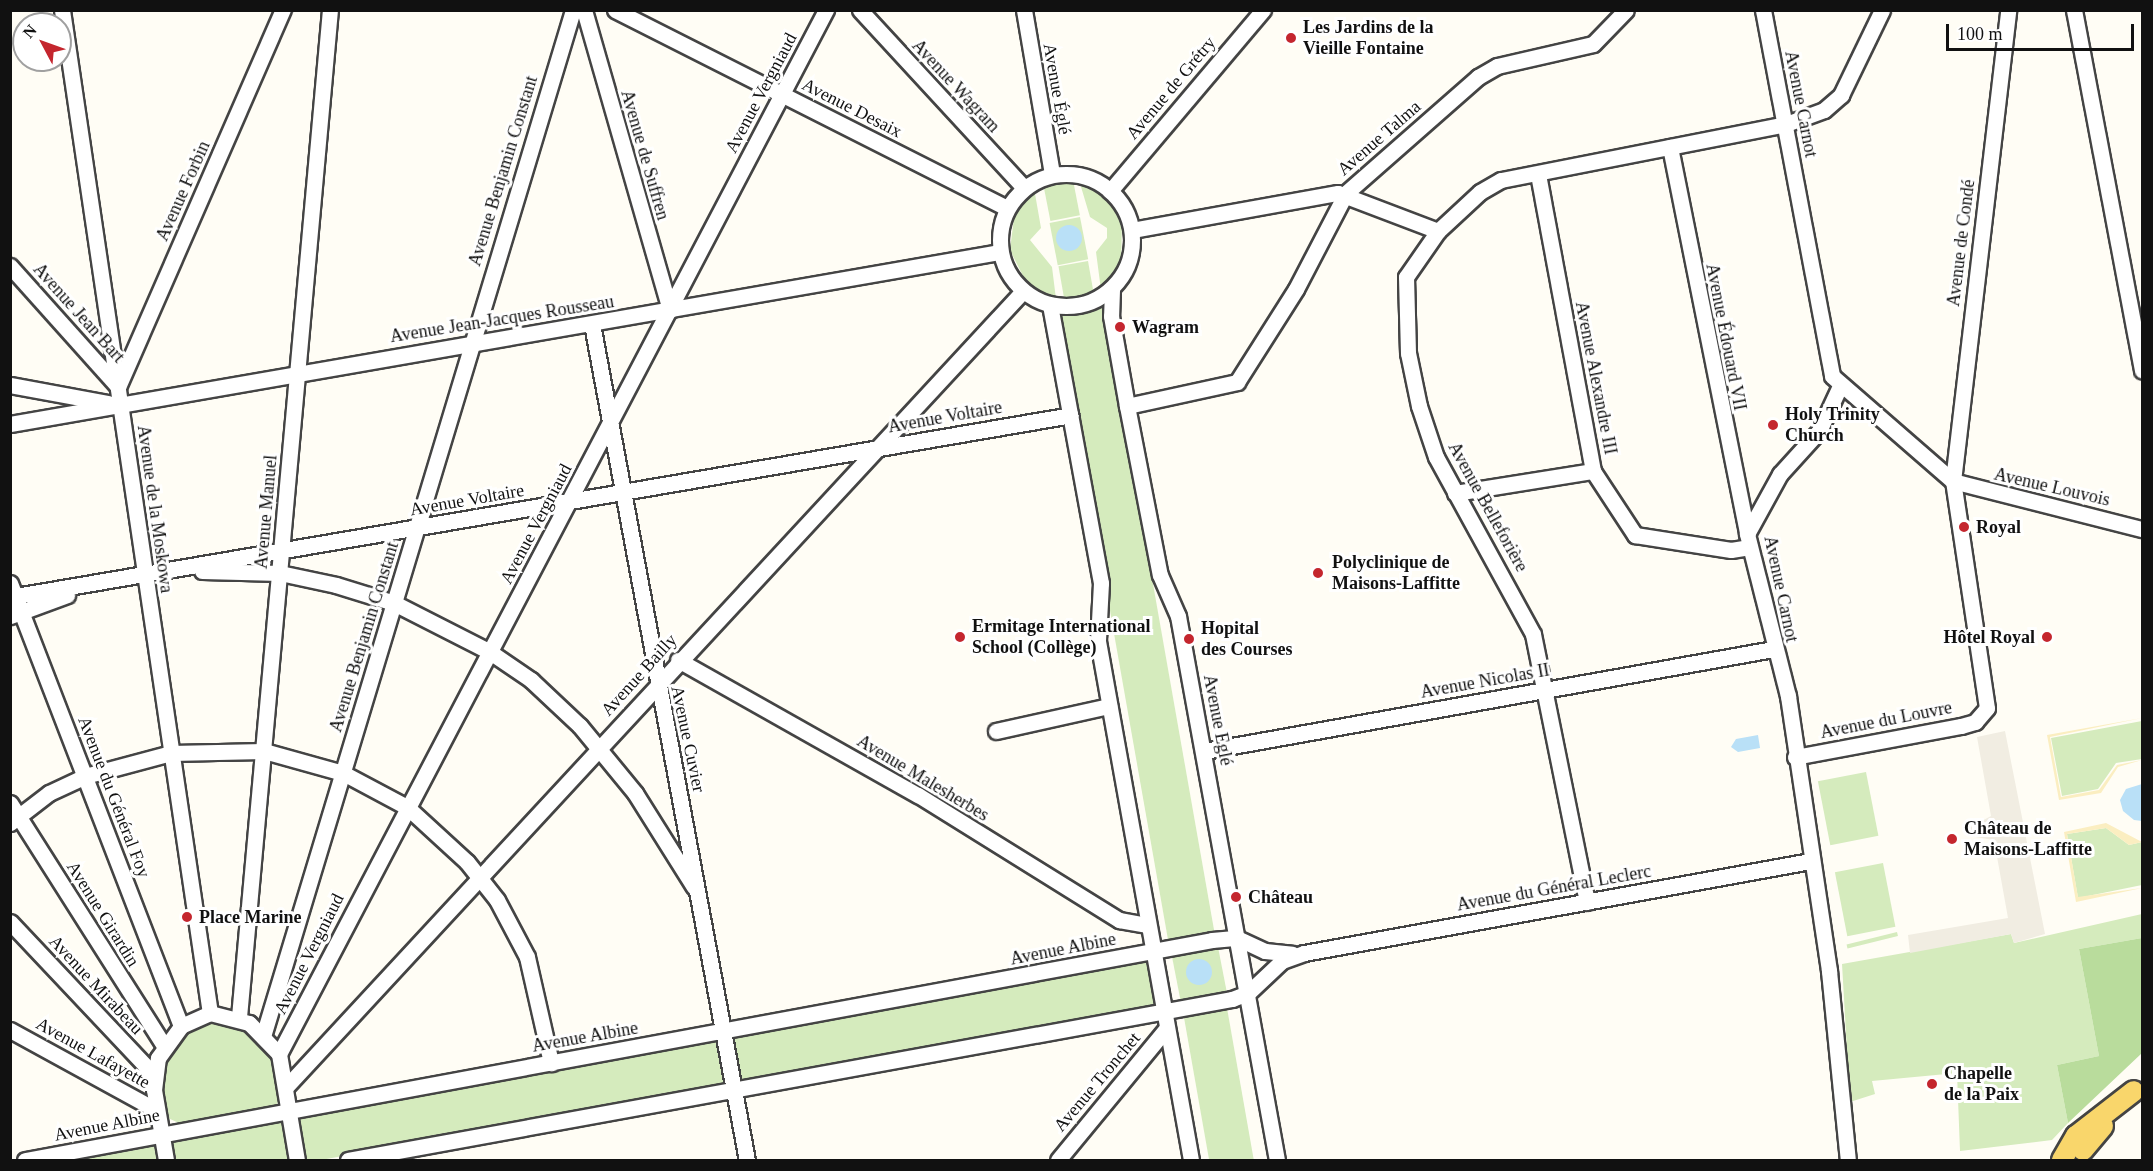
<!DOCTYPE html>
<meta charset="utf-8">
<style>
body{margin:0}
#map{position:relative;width:2153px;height:1171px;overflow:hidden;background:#fffdf5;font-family:"Times New Roman",serif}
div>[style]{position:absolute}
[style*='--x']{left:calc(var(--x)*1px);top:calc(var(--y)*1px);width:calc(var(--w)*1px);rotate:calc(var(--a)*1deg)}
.green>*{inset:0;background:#d5ebbd;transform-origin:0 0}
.forest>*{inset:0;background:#b9dc9c}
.sand>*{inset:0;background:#fbeec1}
.plaza>*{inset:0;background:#f1ede2}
.water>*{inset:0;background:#b9e0f7}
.round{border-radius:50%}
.roads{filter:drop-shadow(2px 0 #444) drop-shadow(-2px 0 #444) drop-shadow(0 2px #444) drop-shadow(0 -2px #444)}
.minor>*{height:15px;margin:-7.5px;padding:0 7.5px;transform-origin:7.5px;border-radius:7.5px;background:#fff}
.minor>.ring{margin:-7.5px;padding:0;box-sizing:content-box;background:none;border:15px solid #fff;border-radius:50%}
.major>*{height:20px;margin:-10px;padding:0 10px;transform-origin:10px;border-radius:10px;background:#f9d66b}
.dots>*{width:16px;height:16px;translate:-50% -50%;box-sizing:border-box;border:3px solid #fff;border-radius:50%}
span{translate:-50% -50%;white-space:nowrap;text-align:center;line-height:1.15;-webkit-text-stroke:6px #fff;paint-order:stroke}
.poi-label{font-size:18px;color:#111;font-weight:700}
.left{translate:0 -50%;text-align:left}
.right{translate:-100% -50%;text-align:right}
.street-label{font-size:18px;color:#111}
.frame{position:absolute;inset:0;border:12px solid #111;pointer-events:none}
.north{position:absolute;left:12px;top:12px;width:60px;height:60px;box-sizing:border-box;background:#fff;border:2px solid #a0a0a0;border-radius:50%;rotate:311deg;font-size:16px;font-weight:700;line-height:24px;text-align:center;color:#111}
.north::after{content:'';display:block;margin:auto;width:21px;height:27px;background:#c4262e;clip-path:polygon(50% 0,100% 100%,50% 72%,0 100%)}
.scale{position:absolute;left:1946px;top:24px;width:188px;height:27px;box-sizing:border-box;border:3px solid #111;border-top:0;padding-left:8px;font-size:18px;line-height:21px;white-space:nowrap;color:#111;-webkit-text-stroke:4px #fff;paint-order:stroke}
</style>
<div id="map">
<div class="green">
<div style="left:1073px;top:180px;width:36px;height:30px;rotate:79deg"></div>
<div style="clip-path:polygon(1079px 180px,1116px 204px,1122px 222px,1121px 266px,1101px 290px,1096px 252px,1107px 238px,1107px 228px,1090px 217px)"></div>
<div style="clip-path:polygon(1034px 188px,1041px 228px,1030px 240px,1052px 267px,1056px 299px,1042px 298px,1028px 286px,1010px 250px,1015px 210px)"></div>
<div style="left:1080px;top:217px;width:43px;height:31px;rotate:79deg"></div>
<div style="left:1088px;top:261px;width:35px;height:30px;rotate:80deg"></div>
<div style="left:1104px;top:306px;width:635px;height:47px;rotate:80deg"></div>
<div style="clip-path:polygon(2142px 721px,2142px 759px,2116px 763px,2098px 789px,2062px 796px,2051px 738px)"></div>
<div style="left:1866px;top:772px;width:65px;height:49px;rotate:79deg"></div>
<div style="clip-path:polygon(2106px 828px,2129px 845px,2142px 842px,2142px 885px,2078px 898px,2067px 834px)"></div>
<div style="left:1883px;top:863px;width:65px;height:49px;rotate:79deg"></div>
<div style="clip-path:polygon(2142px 914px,2142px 938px,2079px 949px,2099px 1056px,2057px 1065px,2068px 1123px,2052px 1140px,1960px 1151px,1957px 1073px,1872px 1081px,1875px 1094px,1850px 1102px,1842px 964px,2011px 934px,2014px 943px)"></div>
<div style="left:1897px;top:932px;width:4px;height:52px;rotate:76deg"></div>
<div style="left:1218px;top:947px;width:48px;height:47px;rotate:79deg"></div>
<div style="clip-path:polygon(1147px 960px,1156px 1008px,321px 1160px,49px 1160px)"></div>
<div style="left:1227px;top:1008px;width:155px;height:44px;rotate:80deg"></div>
<div style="clip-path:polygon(205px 1020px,242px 1024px,272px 1056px,281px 1097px,275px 1107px,181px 1124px,168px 1118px,160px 1082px,163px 1061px,190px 1026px)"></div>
</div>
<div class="forest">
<div style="clip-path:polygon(2142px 938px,2142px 1053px,2068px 1123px,2057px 1065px,2099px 1056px,2079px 949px)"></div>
</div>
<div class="sand">
<div style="clip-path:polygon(2142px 718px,2050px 737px,2061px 797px,2099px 790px,2117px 765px,2142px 760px,2118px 767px,2101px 793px,2059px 800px,2047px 735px)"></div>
<div style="clip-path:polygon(2106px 823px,2142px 842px,2129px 845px,2106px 828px,2067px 834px,2078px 897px,2142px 888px,2076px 902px,2064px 832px)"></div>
</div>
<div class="plaza">
<div style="clip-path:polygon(2005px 731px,2045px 934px,2014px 943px,2011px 934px,1910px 953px,1908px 935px,2008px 918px,1994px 840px,1969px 836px,1967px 829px,1991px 816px,1977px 737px)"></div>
</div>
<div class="water">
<div class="round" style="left:1056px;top:225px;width:26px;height:26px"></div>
<div style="clip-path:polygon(1758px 735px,1760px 748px,1738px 752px,1731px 747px,1736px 739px)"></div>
<div style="clip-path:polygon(2142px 784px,2142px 821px,2134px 820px,2123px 811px,2120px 800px,2126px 789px)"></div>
<div class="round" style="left:1186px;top:959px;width:26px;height:26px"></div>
</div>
<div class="roads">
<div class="minor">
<div style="--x:62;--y:10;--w:1014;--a:81.61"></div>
<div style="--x:584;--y:10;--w:312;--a:74"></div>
<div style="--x:615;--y:10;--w:439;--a:26.8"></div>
<div style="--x:860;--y:10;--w:242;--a:47.3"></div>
<div style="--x:1024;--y:10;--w:166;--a:80.3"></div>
<div style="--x:1763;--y:10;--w:372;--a:79.3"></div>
<div style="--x:1832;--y:376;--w:160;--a:41"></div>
<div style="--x:1953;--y:481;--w:195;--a:14.3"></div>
<div style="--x:2074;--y:10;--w:367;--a:79.3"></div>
<div style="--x:1670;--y:147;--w:395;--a:78.7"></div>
<div class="ring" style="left:1000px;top:174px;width:117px;height:117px"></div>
<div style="--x:1538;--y:174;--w:302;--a:79.5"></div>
<div style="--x:1593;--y:471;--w:77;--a:56.7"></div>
<div style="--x:1635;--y:535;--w:97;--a:8.9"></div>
<div style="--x:1731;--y:550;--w:19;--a:-9"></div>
<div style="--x:1110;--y:191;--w:237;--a:-49.8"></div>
<div style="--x:1132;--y:230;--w:209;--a:-10.2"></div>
<div style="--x:1338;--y:193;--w:107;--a:20.8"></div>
<div style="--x:10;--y:266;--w:162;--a:48.2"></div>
<div style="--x:118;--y:387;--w:412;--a:-66.4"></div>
<div style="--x:1112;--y:290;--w:26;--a:92"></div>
<div style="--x:1111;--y:316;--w:91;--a:79.9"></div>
<div style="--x:1127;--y:406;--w:172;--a:79"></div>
<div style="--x:1160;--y:575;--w:45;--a:66.3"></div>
<div style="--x:1178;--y:616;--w:553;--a:79.69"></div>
<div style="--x:1050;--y:305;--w:283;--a:79.6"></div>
<div style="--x:1101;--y:583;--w:58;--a:93"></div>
<div style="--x:1098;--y:641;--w:527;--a:79.84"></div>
<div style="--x:592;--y:324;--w:850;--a:79.5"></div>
<div style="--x:10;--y:385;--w:100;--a:10.4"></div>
<div style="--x:1840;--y:386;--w:50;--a:115"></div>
<div style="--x:1819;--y:431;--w:58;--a:132.2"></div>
<div style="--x:1780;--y:474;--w:68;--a:118.8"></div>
<div style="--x:1747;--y:534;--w:167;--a:75.8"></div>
<div style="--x:1788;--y:696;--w:278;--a:81.5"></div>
<div style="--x:1829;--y:971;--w:190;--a:84.3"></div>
<div style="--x:1127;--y:406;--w:113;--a:-12.3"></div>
<div style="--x:1237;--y:382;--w:110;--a:-57.6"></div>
<div style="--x:1296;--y:289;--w:108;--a:-62.5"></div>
<div style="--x:1346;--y:193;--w:176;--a:-41.3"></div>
<div style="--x:1478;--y:77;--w:22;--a:-30"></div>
<div style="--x:1497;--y:66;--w:98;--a:-12.9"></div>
<div style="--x:1593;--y:44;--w:47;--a:-45.9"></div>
<div style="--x:10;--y:424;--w:1005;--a:-9.86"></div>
<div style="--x:1455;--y:493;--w:140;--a:-9.1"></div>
<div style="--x:202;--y:571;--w:78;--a:1.5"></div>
<div style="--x:280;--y:573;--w:57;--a:12.1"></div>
<div style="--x:336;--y:585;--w:61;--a:17.2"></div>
<div style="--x:394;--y:603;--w:108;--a:27"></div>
<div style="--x:490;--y:652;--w:50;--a:34.3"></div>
<div style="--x:531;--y:680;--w:67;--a:43.2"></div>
<div style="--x:580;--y:726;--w:87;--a:50.6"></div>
<div style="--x:635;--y:793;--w:111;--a:57.9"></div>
<div style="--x:10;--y:583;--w:475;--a:68.9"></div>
<div style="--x:10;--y:597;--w:1076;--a:-9.73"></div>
<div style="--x:10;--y:616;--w:61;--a:-20.2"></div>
<div style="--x:678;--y:660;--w:275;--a:29.4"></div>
<div style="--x:918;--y:795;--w:237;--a:31.9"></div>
<div style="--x:1119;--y:920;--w:29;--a:10"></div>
<div style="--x:996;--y:731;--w:116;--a:-12.5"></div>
<div style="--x:1204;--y:751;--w:578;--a:-10.16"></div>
<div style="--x:1795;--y:757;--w:169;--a:-10.6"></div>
<div style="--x:1961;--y:726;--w:15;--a:-16"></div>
<div style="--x:1975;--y:722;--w:18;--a:-49"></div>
<div style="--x:1987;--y:708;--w:230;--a:-98.5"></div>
<div style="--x:1953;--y:481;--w:474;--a:-83.3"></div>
<div style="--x:10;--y:803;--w:288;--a:57.6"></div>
<div style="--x:10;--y:823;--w:49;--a:-37.6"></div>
<div style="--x:49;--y:793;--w:40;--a:-25"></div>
<div style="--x:85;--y:776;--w:89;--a:-15"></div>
<div style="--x:171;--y:753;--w:93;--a:-1.2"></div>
<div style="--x:264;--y:751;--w:82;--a:15.6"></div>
<div style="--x:343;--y:773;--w:72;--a:28"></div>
<div style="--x:407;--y:807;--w:81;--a:42.5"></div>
<div style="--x:467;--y:862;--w:48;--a:51.7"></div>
<div style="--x:497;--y:900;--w:64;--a:62.2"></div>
<div style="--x:527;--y:957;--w:109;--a:77.2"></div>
<div style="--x:1587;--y:902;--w:273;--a:-101.4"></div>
<div style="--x:1533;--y:634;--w:202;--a:-118.7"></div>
<div style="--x:1436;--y:457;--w:54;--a:-108.4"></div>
<div style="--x:1419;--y:406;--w:54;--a:-101.7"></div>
<div style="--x:1408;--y:353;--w:76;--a:-91.5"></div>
<div style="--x:1406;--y:277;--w:56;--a:-55.2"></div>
<div style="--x:1438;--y:231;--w:57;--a:-42.9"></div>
<div style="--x:1480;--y:192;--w:24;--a:-30"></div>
<div style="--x:1501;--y:180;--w:290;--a:-11.1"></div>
<div style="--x:1786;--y:124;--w:40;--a:-20.2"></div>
<div style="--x:1824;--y:110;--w:23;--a:-41"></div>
<div style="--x:1841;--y:95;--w:94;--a:-64.2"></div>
<div style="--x:10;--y:922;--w:209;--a:46.7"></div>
<div style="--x:239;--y:1017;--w:1011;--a:-84.84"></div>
<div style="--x:10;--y:1030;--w:166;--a:28.7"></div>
<div style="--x:264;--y:1033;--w:1069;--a:-73.19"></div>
<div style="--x:279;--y:1054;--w:1179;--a:-62.35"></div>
<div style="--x:286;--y:1087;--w:1085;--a:-47.2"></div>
<div style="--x:25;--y:1160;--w:1207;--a:-10.5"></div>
<div style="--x:1212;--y:940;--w:25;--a:-5"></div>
<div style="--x:1237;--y:938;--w:31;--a:25"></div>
<div style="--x:1265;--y:951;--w:27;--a:6"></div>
<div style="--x:166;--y:1160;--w:71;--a:-99.7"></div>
<div style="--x:154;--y:1090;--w:32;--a:-83"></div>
<div style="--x:158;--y:1058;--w:39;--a:-54"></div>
<div style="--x:181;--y:1026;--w:32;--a:-24"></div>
<div style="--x:210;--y:1013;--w:40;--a:14.4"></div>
<div style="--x:249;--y:1023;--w:43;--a:45.9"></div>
<div style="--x:279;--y:1054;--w:108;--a:80.4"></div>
<div style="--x:348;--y:1160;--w:899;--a:-10.32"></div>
<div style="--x:1232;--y:999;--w:17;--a:-21"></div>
<div style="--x:1248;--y:993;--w:47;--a:-43.3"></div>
<div style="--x:1282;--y:961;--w:23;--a:-20"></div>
<div style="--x:1304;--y:953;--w:514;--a:-10.3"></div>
<div style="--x:1058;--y:1160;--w:170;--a:-50.5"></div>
</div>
<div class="major">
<div style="--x:2083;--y:1150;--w:31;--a:-50"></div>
<div style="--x:2062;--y:1160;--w:28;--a:-60"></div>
<div style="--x:2076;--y:1136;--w:73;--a:-37.8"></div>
</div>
</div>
<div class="dots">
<div style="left:1291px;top:38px;background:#c4262e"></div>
<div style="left:1120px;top:327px;background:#c4262e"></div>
<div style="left:1773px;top:425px;background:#c4262e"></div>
<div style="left:1964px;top:527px;background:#c4262e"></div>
<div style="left:1318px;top:573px;background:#c4262e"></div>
<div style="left:960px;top:637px;background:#c4262e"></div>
<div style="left:2047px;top:637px;background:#c4262e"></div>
<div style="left:1189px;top:639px;background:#c4262e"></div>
<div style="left:1952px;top:839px;background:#c4262e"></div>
<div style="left:1236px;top:897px;background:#c4262e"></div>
<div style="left:187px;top:917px;background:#c4262e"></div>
<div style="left:1932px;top:1084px;background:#c4262e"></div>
</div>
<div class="poi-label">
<span class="left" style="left:1303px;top:38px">Les Jardins de la<br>Vieille Fontaine</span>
<span class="left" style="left:1132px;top:327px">Wagram</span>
<span class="left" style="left:1785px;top:425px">Holy Trinity<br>Church</span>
<span class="left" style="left:1976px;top:527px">Royal</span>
<span class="left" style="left:1332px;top:573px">Polyclinique de<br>Maisons-Laffitte</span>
<span class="left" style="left:972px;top:637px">Ermitage International<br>School (Collège)</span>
<span class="left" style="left:1201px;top:639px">Hopital<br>des Courses</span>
<span class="right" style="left:2035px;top:637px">Hôtel Royal</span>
<span class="left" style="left:1964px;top:839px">Château de<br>Maisons-Laffitte</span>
<span class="left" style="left:1248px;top:897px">Château</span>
<span class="left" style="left:199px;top:917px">Place Marine</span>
<span class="left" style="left:1944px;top:1084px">Chapelle<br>de la Paix</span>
</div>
<div class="street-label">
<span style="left:956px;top:86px;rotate:47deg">Avenue Wagram</span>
<span style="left:1171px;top:88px;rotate:-50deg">Avenue de Grétry</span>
<span style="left:1057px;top:89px;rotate:80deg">Avenue Églé</span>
<span style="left:761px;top:93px;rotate:-62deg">Avenue Vergniaud</span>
<span style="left:1801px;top:104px;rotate:79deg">Avenue Carnot</span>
<span style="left:852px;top:108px;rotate:27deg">Avenue Desaix</span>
<span style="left:1379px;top:138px;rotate:-41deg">Avenue Talma</span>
<span style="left:645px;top:155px;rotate:74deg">Avenue de Suffren</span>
<span style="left:503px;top:171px;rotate:-73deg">Avenue Benjamin Constant</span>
<span style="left:183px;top:191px;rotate:-66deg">Avenue Forbin</span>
<span style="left:1961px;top:243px;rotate:-83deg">Avenue de Condé</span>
<span style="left:79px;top:313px;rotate:48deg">Avenue Jean Bart</span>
<span style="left:502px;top:319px;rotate:-9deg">Avenue Jean-Jacques Rousseau</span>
<span style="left:1726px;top:337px;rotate:79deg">Avenue Édouard VII</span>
<span style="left:1596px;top:378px;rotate:79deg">Avenue Alexandre III</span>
<span style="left:945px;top:417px;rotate:-10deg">Avenue Voltaire</span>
<span style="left:2052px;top:487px;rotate:13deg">Avenue Louvois</span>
<span style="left:467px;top:500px;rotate:-10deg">Avenue Voltaire</span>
<span style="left:1488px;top:507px;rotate:61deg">Avenue Belleforière</span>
<span style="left:155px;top:509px;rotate:82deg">Avenue de la Moskowa</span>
<span style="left:266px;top:512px;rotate:-85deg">Avenue Manuel</span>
<span style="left:536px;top:524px;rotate:-62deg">Avenue Vergniaud</span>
<span style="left:1781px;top:589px;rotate:78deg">Avenue Carnot</span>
<span style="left:364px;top:637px;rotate:-73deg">Avenue Benjamin Constant</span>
<span style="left:639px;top:675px;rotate:-48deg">Avenue Bailly</span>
<span style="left:1485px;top:681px;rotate:-10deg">Avenue Nicolas II</span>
<span style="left:1218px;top:720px;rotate:79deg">Avenue Eglé</span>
<span style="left:1886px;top:720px;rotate:-11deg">Avenue du Louvre</span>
<span style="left:688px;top:739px;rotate:78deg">Avenue Cuvier</span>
<span style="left:923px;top:778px;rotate:31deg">Avenue Malesherbes</span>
<span style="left:114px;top:797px;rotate:69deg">Avenue du Général Foy</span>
<span style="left:1554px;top:888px;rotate:-10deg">Avenue du Général Leclerc</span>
<span style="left:103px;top:914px;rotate:58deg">Avenue Girardin</span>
<span style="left:1063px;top:949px;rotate:-11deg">Avenue Albine</span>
<span style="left:309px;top:954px;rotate:-63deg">Avenue Vergniaud</span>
<span style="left:96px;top:985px;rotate:47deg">Avenue Mirabeau</span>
<span style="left:585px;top:1037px;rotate:-10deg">Avenue Albine</span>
<span style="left:93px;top:1053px;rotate:29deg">Avenue Lafayette</span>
<span style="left:1097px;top:1082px;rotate:-50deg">Avenue Tronchet</span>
<span style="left:107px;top:1125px;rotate:-11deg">Avenue Albine</span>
</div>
<div class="frame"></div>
<div class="north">N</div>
<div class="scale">100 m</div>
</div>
